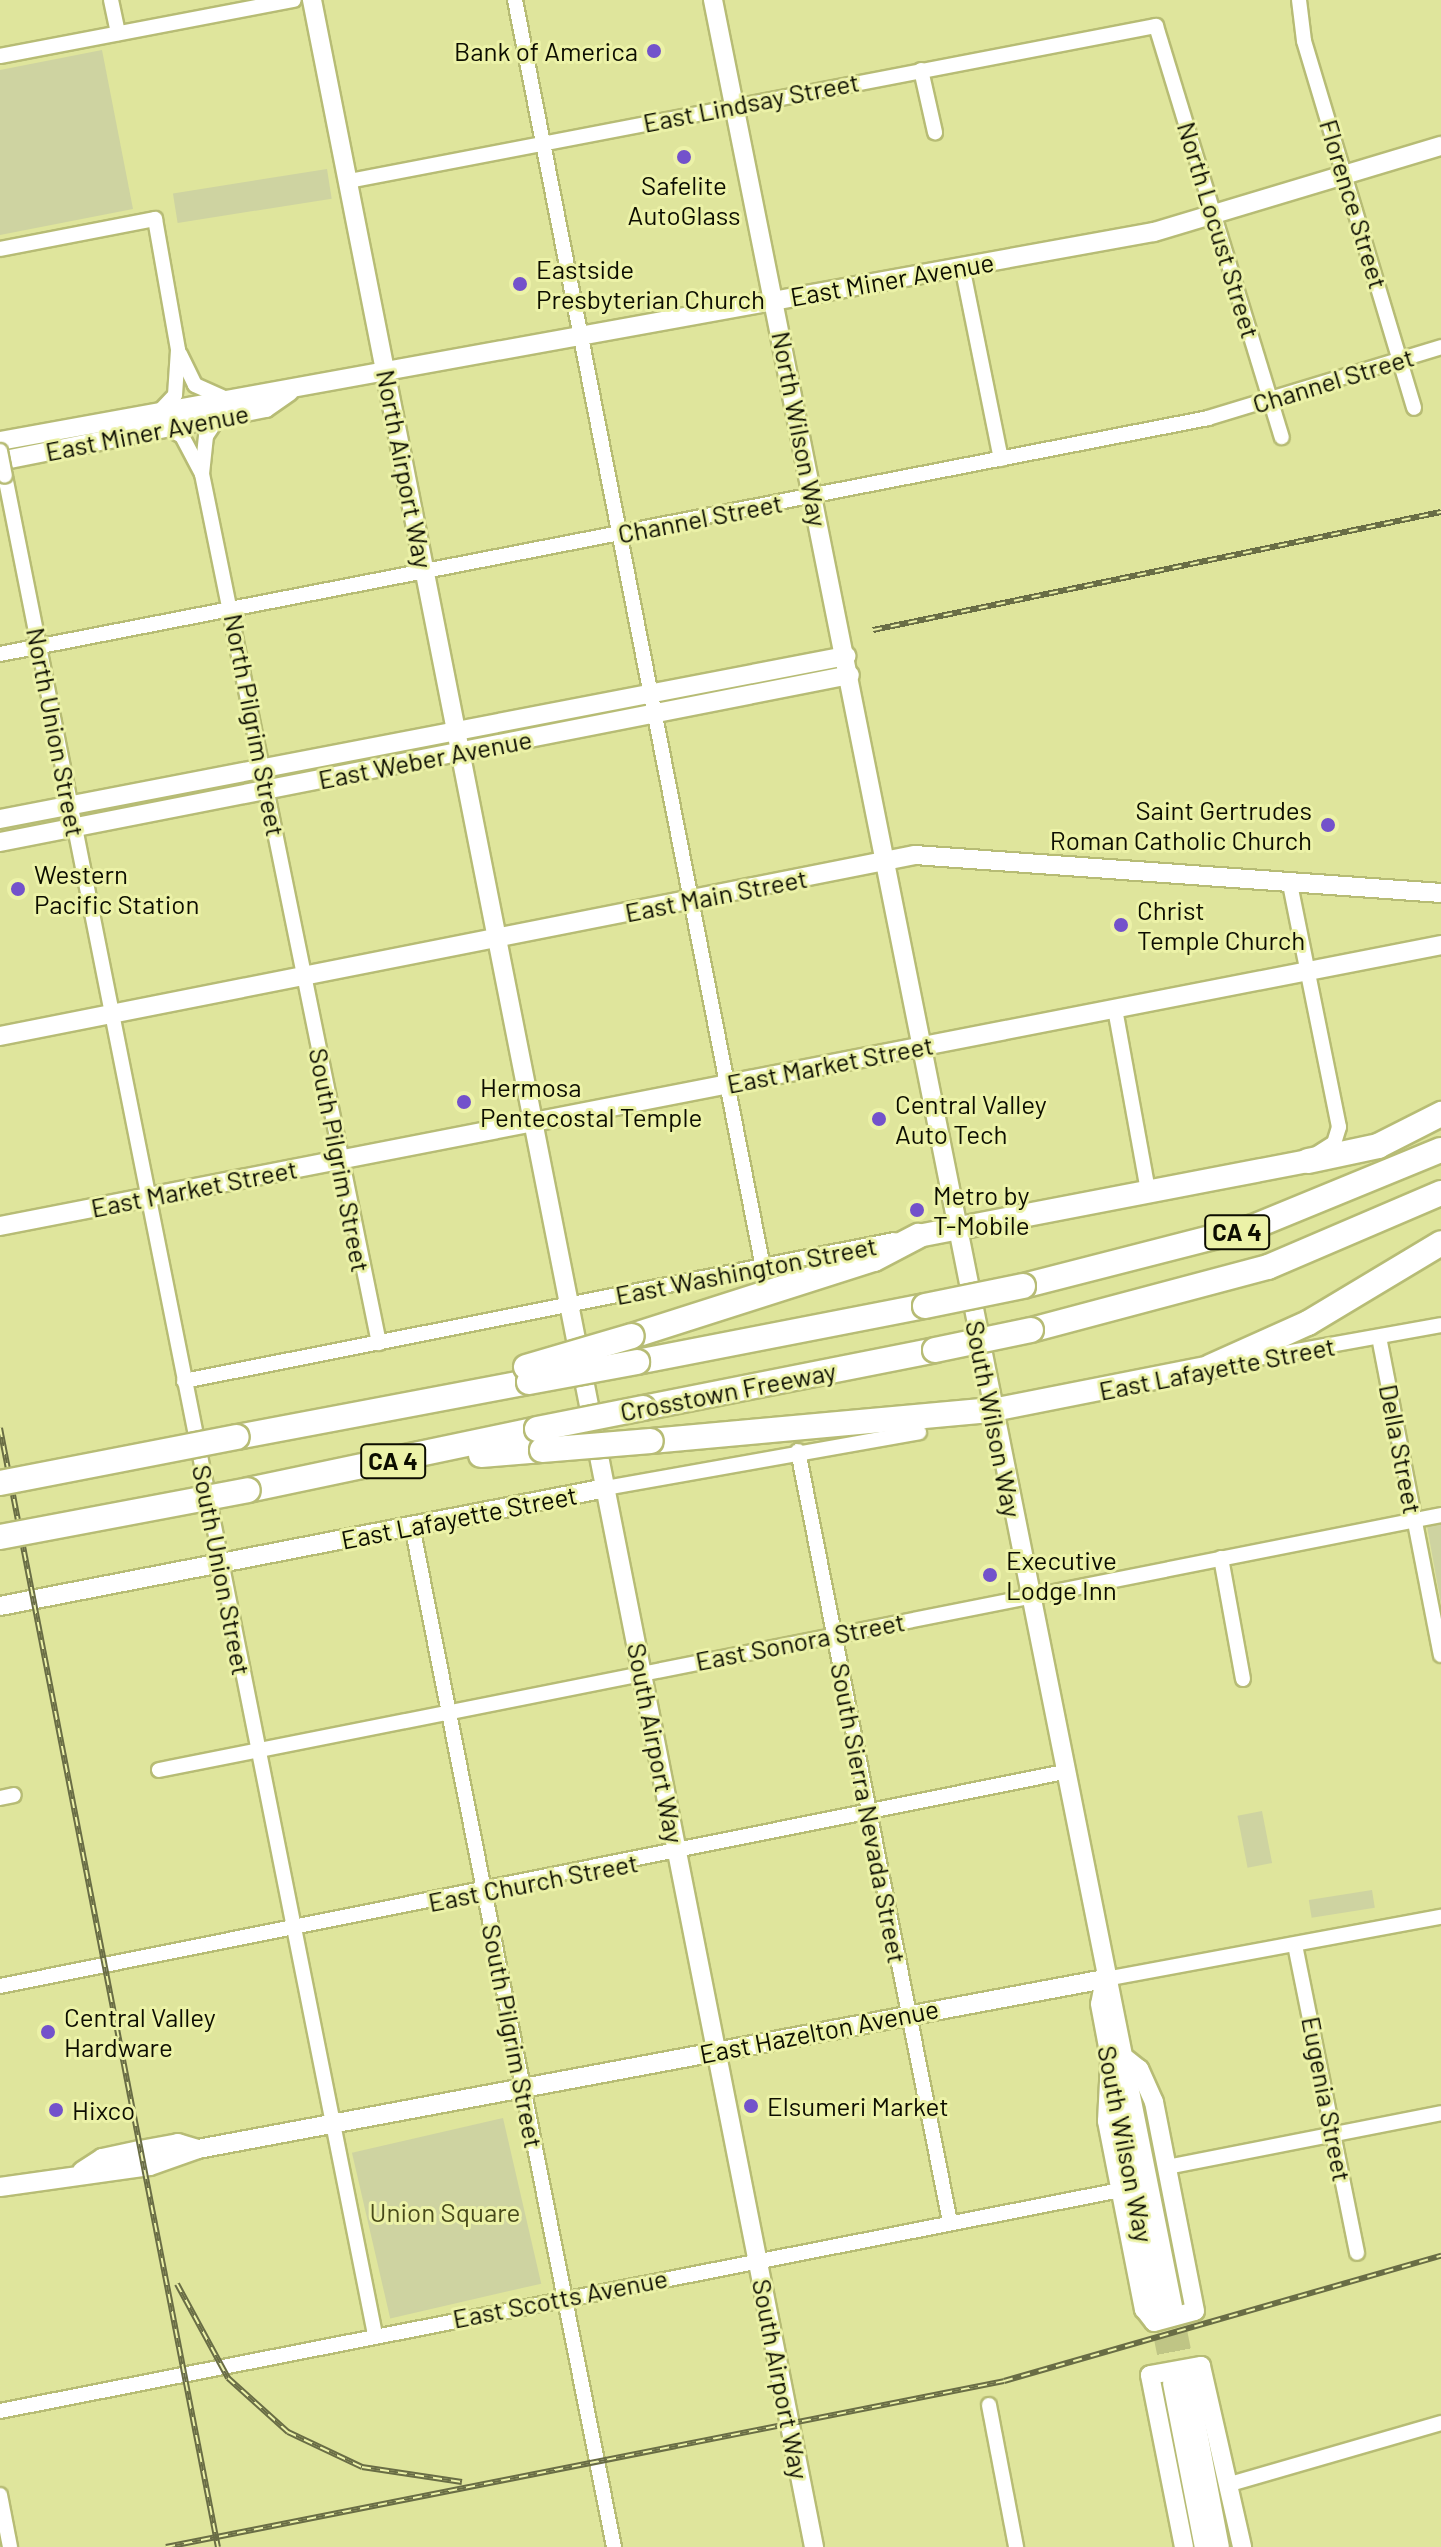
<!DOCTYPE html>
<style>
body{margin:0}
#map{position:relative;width:1441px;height:2547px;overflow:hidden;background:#dfe59c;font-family:Barlow,sans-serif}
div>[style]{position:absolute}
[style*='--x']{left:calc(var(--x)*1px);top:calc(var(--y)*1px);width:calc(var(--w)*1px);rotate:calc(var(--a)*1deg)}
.green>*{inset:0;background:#ced3a1;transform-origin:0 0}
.secondary-tunnel>*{height:18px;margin-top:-9px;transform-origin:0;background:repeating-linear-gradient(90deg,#bfc585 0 18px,transparent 0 27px)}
.roads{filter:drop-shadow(2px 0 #b7bc75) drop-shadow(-2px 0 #b7bc75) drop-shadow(0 2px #b7bc75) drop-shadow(0 -2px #b7bc75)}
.street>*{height:14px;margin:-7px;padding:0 7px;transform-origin:7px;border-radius:7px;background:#fff}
.secondary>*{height:18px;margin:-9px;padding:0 9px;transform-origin:9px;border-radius:9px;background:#fff}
.primary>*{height:22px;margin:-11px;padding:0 11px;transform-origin:11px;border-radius:11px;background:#fff}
.highway>*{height:24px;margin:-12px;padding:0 12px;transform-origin:12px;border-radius:12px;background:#fff}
.rail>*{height:6px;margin-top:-3px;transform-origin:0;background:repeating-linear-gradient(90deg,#ecf2a8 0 9px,#696d45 0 18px);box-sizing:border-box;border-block:2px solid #696d45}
.bridges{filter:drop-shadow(2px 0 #b7bc75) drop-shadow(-2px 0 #b7bc75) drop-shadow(0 2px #b7bc75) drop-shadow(0 -2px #b7bc75)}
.street-bridge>*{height:14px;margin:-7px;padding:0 7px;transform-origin:7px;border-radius:7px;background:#fff}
.highway-bridge>*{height:24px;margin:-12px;padding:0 12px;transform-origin:12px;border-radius:12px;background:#fff}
.dots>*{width:22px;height:22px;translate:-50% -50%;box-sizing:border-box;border:4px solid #ecf2a8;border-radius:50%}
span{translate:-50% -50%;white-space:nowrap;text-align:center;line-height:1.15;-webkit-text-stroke:6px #ecf2a8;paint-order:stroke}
.shield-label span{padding:2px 6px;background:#ecf2a8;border:2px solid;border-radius:6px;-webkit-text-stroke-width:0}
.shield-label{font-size:24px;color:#0c0d00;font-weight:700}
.poi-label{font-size:26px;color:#0c0d00}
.right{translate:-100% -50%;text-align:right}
.left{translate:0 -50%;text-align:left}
.street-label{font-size:26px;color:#0c0d00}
.park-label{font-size:26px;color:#484a1b}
</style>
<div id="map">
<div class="green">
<div style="clip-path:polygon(102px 50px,133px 209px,0 235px,0 70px)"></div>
<div style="left:327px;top:169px;width:30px;height:156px;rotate:81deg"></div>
<div style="clip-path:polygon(1441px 1523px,1441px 1604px,1427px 1526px)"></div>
<div style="left:1262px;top:1811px;width:53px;height:25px;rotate:79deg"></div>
<div style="left:1372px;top:1890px;width:18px;height:64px;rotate:81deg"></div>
<div style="left:503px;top:2118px;width:170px;height:155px;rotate:77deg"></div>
</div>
<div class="secondary-tunnel">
<div style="--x:1173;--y:2306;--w:76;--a:78.5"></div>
<div style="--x:1157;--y:2309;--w:76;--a:78.5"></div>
</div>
<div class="roads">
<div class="street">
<div style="--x:111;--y:0;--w:34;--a:78"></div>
<div style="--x:515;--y:0;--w:1291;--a:78.93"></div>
<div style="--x:1299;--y:0;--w:41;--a:83"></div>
<div style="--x:1304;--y:41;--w:383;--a:73.3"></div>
<div style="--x:0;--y:56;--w:299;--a:-10.8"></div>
<div style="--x:921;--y:70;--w:64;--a:77.3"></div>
<div style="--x:349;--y:181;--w:822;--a:-10.87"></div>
<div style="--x:1156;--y:26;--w:430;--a:73"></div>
<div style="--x:0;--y:249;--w:158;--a:-11"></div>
<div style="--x:155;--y:219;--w:133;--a:80"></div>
<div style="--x:178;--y:350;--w:45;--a:93.8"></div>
<div style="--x:175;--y:395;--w:19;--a:133"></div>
<div style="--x:962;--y:266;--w:197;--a:78.6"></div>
<div style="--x:180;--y:354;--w:34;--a:64"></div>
<div style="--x:195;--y:385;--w:30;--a:24"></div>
<div style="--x:165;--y:427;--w:19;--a:28"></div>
<div style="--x:182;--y:436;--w:43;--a:62.2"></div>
<div style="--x:202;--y:474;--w:887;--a:78.49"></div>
<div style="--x:202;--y:474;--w:38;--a:-84"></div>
<div style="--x:206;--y:436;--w:23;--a:-56"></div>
<div style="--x:5;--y:476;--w:1894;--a:78.74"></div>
<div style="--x:0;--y:654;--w:1231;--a:-11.05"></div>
<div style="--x:1208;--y:418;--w:244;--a:-16.9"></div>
<div style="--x:1290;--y:884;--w:248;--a:78.6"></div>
<div style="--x:1339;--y:1127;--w:17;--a:107"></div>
<div style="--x:1334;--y:1143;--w:19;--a:148"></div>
<div style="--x:1115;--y:1009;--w:185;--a:79.7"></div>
<div style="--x:1379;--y:1337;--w:324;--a:79"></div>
<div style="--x:1241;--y:1361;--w:203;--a:-10.2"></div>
<div style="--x:184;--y:1381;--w:724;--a:-11.23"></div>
<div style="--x:798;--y:1451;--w:786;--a:78.85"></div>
<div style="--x:606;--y:1488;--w:318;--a:-10.1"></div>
<div style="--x:412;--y:1526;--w:1041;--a:78.81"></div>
<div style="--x:1221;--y:1558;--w:123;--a:79.7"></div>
<div style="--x:159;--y:1770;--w:1307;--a:-11.25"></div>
<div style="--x:0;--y:1798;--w:14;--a:-12"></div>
<div style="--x:1295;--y:1945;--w:314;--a:78.6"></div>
<div style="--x:1105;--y:1979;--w:342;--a:-10.5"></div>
<div style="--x:0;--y:1986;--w:1085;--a:-11.37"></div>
<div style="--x:1167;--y:2167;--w:279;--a:-11.1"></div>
<div style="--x:989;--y:2405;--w:145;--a:79.2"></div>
<div style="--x:0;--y:2411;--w:1142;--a:-11.16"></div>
<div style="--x:1230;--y:2484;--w:220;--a:-16.1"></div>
<div style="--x:0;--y:2495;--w:53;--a:79.1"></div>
</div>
<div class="secondary">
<div style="--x:312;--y:0;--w:2596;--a:78.85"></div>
<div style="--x:713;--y:0;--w:2351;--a:78.72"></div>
<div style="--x:0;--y:441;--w:1173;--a:-10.27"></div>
<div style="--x:1154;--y:232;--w:300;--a:-16.7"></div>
<div style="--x:0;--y:461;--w:271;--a:-11.3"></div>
<div style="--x:266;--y:408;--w:28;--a:-35"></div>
<div style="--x:0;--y:819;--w:862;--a:-10.91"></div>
<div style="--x:0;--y:842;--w:866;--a:-11.12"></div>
<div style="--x:0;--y:1036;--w:933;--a:-11.19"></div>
<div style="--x:915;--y:855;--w:527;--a:4.13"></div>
<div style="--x:0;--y:1226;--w:1468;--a:-11.03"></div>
<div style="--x:0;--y:1606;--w:617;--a:-11.02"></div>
<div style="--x:1105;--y:1979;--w:25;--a:101"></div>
<div style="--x:1100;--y:2004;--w:310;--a:79.4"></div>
<div style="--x:1110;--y:2062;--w:59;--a:92.9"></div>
<div style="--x:1107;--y:2121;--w:192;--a:78.9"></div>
<div style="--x:1144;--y:2309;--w:16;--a:52"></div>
<div style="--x:1154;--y:2322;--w:42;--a:-15"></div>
<div style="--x:1195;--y:2311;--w:213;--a:-101.1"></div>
<div style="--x:1154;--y:2102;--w:36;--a:-114"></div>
<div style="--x:1139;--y:2069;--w:16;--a:-142"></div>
<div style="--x:82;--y:2171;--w:24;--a:-33"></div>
<div style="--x:102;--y:2158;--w:39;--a:-12"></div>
<div style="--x:140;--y:2150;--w:39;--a:-10"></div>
<div style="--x:178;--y:2143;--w:21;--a:17"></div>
<div style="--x:0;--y:2187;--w:151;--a:-8"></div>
<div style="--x:150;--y:2166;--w:51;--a:-19.5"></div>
<div style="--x:198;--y:2149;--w:923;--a:-10.62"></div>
<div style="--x:1188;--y:2380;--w:170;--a:79.2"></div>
<div style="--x:1172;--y:2383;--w:167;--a:79"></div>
<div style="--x:1184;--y:2547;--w:175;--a:-101.2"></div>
<div style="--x:1150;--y:2375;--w:52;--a:-10"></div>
<div style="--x:1201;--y:2366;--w:186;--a:77.2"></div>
</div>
<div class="primary">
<div style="--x:918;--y:1236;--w:397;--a:-10.9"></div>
<div style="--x:993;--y:1410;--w:221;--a:-11.2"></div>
</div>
<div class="highway">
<div style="--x:1308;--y:1161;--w:72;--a:-12.1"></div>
<div style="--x:1378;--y:1146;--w:71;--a:-26.9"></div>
<div style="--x:1023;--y:1286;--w:237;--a:-14.4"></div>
<div style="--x:1253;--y:1227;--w:203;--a:-22.3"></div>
<div style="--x:1031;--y:1330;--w:245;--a:-14.9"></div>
<div style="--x:1268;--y:1267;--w:188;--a:-23.2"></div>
<div style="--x:632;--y:1336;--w:254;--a:-17.7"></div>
<div style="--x:874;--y:1259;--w:50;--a:-27.6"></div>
<div style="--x:637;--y:1362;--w:293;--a:-11"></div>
<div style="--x:1210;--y:1367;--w:107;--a:-24.2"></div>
<div style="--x:1308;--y:1323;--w:155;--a:-31"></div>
<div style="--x:643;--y:1408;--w:298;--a:-11.2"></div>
<div style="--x:237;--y:1437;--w:297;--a:-10.7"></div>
<div style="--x:651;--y:1441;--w:343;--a:-5.2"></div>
<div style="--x:481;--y:1455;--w:61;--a:-4.7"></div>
<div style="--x:248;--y:1490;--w:295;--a:-11.9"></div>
</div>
</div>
<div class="rail">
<div style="--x:873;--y:630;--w:580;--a:-11.74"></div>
<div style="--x:0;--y:1428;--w:1140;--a:78.98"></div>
<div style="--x:177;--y:2284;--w:107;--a:61.5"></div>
<div style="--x:228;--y:2378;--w:81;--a:42"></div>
<div style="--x:288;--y:2432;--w:82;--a:25.3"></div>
<div style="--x:362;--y:2467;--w:101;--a:8.5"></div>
<div style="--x:166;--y:2547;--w:854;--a:-11.2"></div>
<div style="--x:1004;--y:2381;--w:455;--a:-16"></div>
</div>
<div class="bridges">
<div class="street-bridge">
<div style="--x:0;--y:451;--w:25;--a:79"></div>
</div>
<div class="highway-bridge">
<div style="--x:925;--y:1306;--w:100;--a:-11.5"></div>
<div style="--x:935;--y:1350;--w:98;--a:-11.8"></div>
<div style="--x:526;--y:1367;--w:110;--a:-16.3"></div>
<div style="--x:529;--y:1382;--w:110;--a:-10.5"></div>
<div style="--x:537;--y:1429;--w:108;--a:-11.2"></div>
<div style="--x:542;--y:1450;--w:109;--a:-4.7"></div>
<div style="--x:0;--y:1483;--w:241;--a:-11"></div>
<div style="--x:0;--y:1537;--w:252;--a:-10.7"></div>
</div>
</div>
<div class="dots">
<div style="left:654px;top:51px;background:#7352cb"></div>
<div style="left:684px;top:157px;background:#7352cb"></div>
<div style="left:520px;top:284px;background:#7352cb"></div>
<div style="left:1328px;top:825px;background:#7352cb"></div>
<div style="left:18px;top:889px;background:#7352cb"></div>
<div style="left:1121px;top:925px;background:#7352cb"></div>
<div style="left:464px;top:1102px;background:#7352cb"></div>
<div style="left:879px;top:1119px;background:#7352cb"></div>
<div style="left:917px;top:1210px;background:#7352cb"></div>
<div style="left:990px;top:1575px;background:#7352cb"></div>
<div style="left:48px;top:2032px;background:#7352cb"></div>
<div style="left:751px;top:2106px;background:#7352cb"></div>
<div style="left:56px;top:2110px;background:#7352cb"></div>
</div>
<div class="shield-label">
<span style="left:1237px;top:1232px">CA 4</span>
<span style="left:393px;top:1461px">CA 4</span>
</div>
<div class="poi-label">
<span class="right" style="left:638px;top:51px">Bank of America</span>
<span style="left:684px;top:200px">Safelite<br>AutoGlass</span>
<span class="left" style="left:536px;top:284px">Eastside<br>Presbyterian Church</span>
<span class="right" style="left:1312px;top:825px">Saint Gertrudes<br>Roman Catholic Church</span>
<span class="left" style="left:34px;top:889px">Western<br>Pacific Station</span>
<span class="left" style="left:1137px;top:925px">Christ<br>Temple Church</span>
<span class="left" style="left:480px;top:1102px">Hermosa<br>Pentecostal Temple</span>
<span class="left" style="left:895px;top:1119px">Central Valley<br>Auto Tech</span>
<span class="left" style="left:933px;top:1210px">Metro by<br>T-Mobile</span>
<span class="left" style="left:1006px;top:1575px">Executive<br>Lodge Inn</span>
<span class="left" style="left:64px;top:2032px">Central Valley<br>Hardware</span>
<span class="left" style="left:767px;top:2106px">Elsumeri Market</span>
<span class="left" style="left:72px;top:2110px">Hixco</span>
</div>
<div class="street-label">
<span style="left:751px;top:102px;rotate:-11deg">East Lindsay Street</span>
<span style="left:1354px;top:204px;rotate:73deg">Florence Street</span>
<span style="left:1219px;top:230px;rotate:73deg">North Locust Street</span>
<span style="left:892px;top:279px;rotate:-10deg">East Miner Avenue</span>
<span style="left:1333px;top:380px;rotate:-17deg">Channel Street</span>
<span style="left:800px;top:429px;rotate:79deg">North Wilson Way</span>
<span style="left:147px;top:432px;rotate:-11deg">East Miner Avenue</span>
<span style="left:405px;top:469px;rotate:79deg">North Airport Way</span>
<span style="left:700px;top:518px;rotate:-11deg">Channel Street</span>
<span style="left:255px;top:725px;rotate:79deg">North Pilgrim Street</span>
<span style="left:56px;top:732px;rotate:79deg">North Union Street</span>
<span style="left:425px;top:759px;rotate:-11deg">East Weber Avenue</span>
<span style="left:716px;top:895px;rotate:-11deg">East Main Street</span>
<span style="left:830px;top:1064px;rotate:-11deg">East Market Street</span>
<span style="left:340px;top:1160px;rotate:79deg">South Pilgrim Street</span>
<span style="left:194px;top:1188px;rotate:-11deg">East Market Street</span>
<span style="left:746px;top:1270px;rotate:-11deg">East Washington Street</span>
<span style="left:1217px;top:1368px;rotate:-11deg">East Lafayette Street</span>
<span style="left:728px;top:1391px;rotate:-11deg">Crosstown Freeway</span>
<span style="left:994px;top:1419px;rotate:79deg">South Wilson Way</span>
<span style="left:1401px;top:1449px;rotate:79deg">Della Street</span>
<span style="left:459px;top:1517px;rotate:-11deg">East Lafayette Street</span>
<span style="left:222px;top:1570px;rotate:79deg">South Union Street</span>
<span style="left:800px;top:1641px;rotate:-11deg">East Sonora Street</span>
<span style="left:656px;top:1743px;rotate:79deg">South Airport Way</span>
<span style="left:869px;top:1813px;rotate:79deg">South Sierra Nevada Street</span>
<span style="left:533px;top:1882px;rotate:-11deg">East Church Street</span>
<span style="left:819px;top:2031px;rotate:-11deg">East Hazelton Avenue</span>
<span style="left:513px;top:2036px;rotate:79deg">South Pilgrim Street</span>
<span style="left:1327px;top:2099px;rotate:79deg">Eugenia Street</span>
<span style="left:1126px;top:2144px;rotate:79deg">South Wilson Way</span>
<span style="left:560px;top:2298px;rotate:-11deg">East Scotts Avenue</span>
<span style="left:781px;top:2379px;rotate:79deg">South Airport Way</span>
</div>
<div class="park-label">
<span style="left:445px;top:2212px">Union Square</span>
</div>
</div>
